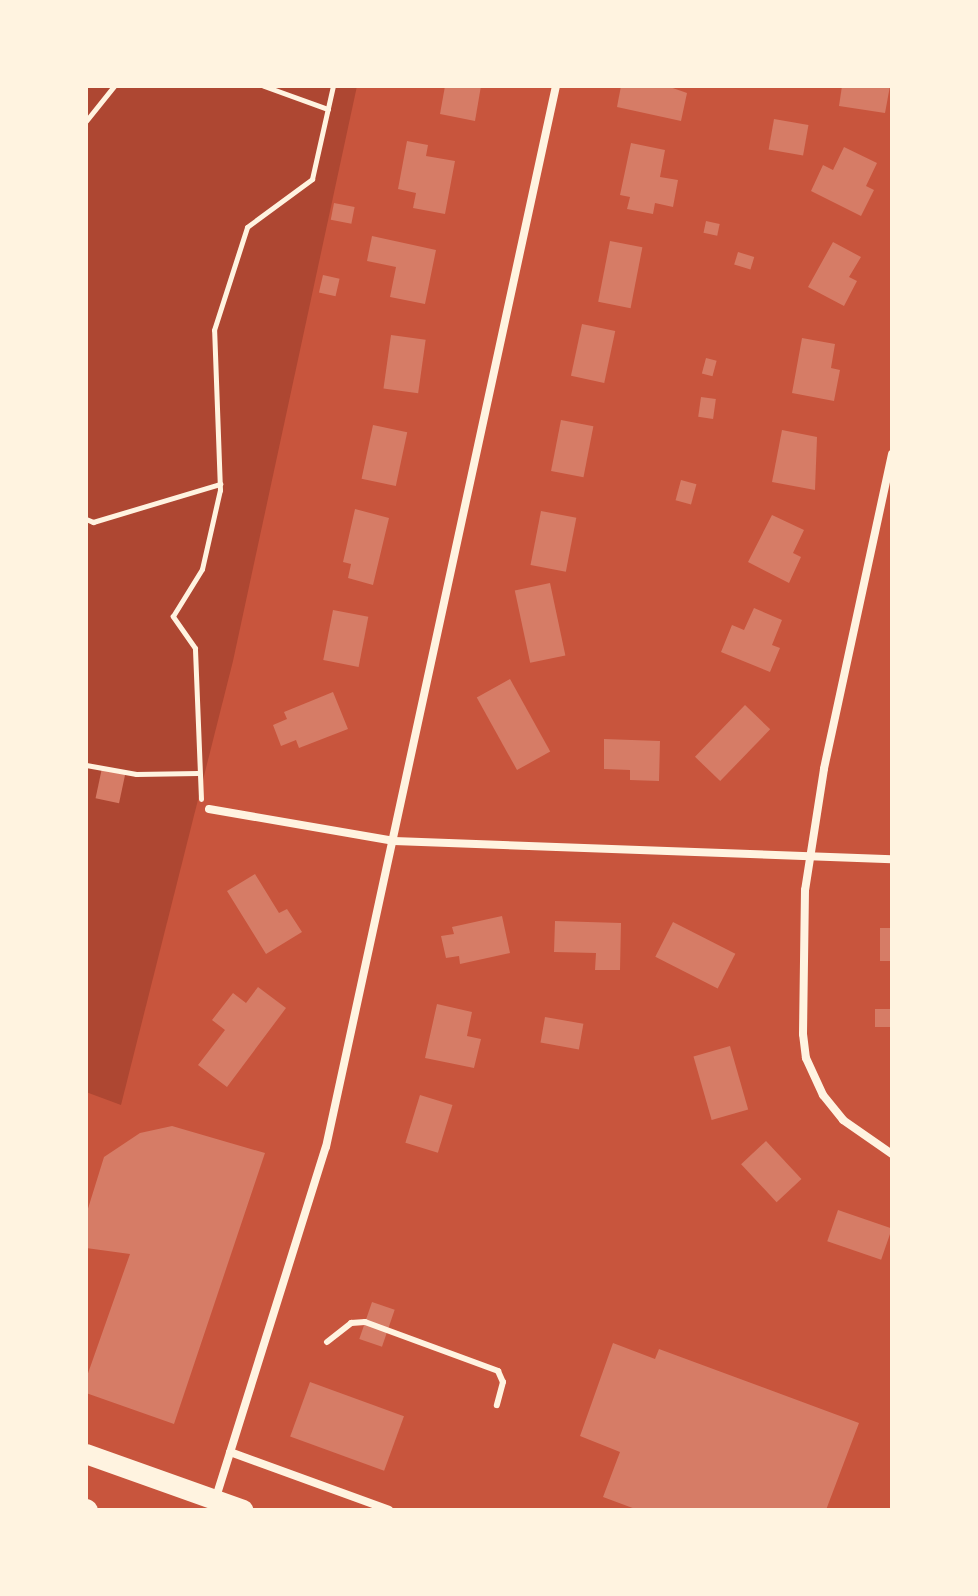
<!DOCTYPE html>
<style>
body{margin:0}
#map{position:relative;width:978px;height:1596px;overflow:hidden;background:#c8553d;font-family:Figtree,sans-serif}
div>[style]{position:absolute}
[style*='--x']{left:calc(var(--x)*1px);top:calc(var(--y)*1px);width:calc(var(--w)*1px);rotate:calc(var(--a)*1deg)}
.green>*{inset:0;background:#ae4732}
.building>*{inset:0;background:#d67c66;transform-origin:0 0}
.path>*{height:5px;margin:-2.5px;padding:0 2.5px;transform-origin:2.5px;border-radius:2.5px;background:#fff3e0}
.service>*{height:6px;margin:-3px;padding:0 3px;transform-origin:3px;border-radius:3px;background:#fff3e0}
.minor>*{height:8px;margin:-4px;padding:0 4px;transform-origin:4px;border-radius:4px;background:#fff3e0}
.primary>*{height:20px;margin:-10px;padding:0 10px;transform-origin:10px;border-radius:10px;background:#fff3e0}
span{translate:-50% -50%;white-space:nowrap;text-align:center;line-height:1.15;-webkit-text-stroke:6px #fff3e0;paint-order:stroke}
.frame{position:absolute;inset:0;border:88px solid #fff3e0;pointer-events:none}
</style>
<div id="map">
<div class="green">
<div style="clip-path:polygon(86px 86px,357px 86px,233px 661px,121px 1105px,86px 1092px)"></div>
</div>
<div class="building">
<div style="clip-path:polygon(445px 86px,481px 86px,475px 121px,440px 114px)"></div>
<div style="clip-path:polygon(621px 86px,667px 86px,687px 93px,681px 121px,617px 107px)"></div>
<div style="clip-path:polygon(842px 86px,890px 86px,885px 113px,839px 106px)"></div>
<div style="left:774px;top:119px;width:35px;height:31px;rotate:10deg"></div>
<div style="clip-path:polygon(407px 141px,428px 145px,426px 156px,455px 161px,445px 214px,413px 208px,416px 193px,398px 189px)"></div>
<div style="clip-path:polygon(631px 143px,665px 150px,660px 177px,678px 180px,673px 207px,655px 203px,653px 214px,627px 209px,630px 197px,620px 195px)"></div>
<div style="clip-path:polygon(844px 147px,877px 163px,866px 186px,874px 190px,861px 216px,811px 191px,823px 165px,833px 170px)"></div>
<div style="left:334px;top:203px;width:21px;height:17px;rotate:11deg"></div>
<div style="left:706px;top:221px;width:14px;height:12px;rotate:12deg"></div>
<div style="clip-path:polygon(372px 236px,436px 250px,425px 304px,390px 297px,396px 267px,367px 261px)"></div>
<div style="left:610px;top:241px;width:33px;height:62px;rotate:11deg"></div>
<div style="clip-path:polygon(833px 242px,861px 257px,849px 277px,857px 281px,844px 306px,808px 287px)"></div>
<div style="left:738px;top:252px;width:17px;height:13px;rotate:17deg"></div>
<div style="left:323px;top:275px;width:17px;height:18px;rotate:13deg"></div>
<div style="left:582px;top:324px;width:34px;height:53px;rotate:12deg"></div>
<div style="left:391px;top:335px;width:35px;height:54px;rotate:8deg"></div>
<div style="clip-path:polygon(802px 338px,835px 344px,831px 368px,840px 370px,834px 401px,792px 393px)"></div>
<div style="left:706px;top:358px;width:11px;height:16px;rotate:15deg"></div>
<div style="left:701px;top:397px;width:15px;height:20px;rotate:8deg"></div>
<div style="left:561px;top:420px;width:33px;height:52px;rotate:11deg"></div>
<div style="left:373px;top:425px;width:35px;height:55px;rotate:12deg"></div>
<div style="clip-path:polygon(782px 430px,817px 437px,815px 490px,772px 482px)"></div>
<div style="left:681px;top:480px;width:16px;height:21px;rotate:15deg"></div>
<div style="clip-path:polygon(355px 509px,389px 518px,373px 585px,348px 578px,351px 564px,343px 562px)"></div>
<div style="left:541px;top:511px;width:36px;height:55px;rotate:11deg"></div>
<div style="clip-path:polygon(772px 515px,804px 530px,793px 553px,801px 557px,789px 583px,748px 562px)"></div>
<div style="left:550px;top:583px;width:74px;height:36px;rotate:78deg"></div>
<div style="clip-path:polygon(754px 608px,782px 620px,772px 645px,780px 648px,770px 672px,721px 652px,732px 625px,744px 630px)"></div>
<div style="left:333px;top:610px;width:36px;height:51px;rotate:11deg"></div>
<div style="left:510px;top:679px;width:83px;height:38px;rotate:61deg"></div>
<div style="clip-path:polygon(333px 692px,348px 729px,299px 748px,296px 740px,281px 746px,273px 725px,287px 719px,284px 712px)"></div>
<div style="left:745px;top:705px;width:35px;height:72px;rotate:44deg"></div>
<div style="clip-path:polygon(604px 739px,660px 741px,659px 781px,630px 780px,630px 770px,604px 769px)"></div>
<div style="left:102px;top:768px;width:24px;height:31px;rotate:12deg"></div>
<div style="clip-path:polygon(255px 874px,279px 913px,287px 909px,302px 932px,266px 954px,227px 891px)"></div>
<div style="clip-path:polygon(502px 916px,510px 953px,460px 964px,459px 956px,446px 958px,441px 936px,454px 934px,452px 927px)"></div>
<div style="clip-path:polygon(555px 921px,621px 923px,620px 970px,595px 970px,596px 953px,554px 952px)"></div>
<div style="left:673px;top:922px;width:70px;height:39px;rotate:27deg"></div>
<div style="left:880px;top:928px;width:12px;height:33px"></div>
<div style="clip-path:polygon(258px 987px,286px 1008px,227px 1087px,198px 1065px,225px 1030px,212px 1020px,233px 993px,246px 1003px)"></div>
<div style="clip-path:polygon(437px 1004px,472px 1012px,467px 1036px,481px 1039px,474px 1068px,425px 1058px)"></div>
<div style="left:875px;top:1009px;width:16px;height:18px"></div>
<div style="left:545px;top:1017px;width:39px;height:26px;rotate:10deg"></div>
<div style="left:730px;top:1046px;width:66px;height:38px;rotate:74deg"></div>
<div style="left:420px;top:1095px;width:34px;height:50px;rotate:17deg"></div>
<div style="clip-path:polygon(172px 1126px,265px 1153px,174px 1424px,86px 1393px,86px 1379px,130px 1254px,86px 1248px,86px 1215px,104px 1157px,140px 1133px)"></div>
<div style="left:766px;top:1141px;width:52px;height:34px;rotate:47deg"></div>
<div style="left:838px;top:1210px;width:57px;height:33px;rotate:19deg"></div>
<div style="left:372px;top:1302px;width:24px;height:39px;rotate:19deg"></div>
<div style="clip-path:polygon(613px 1343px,655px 1359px,659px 1349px,859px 1423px,826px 1510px,638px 1510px,603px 1497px,620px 1452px,580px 1436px)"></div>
<div style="left:310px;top:1382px;width:100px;height:58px;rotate:20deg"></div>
</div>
<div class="path">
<div style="--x:264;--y:86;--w:68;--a:19.8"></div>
<div style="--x:86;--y:121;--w:45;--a:-51.3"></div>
<div style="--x:86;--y:519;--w:8;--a:23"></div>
<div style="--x:93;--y:522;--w:133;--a:-16.7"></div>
<div style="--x:86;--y:765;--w:51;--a:10.2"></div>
<div style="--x:136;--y:774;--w:62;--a:-0.9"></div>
<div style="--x:201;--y:799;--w:151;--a:-92.3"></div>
<div style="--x:195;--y:648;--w:39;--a:-125"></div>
<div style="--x:173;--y:616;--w:55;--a:-58.3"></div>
<div style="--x:202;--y:569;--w:81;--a:-77.2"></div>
<div style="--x:220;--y:490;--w:160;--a:-92.1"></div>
<div style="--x:214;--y:330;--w:108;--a:-72.2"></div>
<div style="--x:247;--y:227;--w:81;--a:-36.4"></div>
<div style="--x:312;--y:179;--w:95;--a:-77.3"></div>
</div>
<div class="service">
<div style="--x:327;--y:1342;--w:31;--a:-38"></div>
<div style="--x:351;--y:1323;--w:14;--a:-4"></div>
<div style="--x:365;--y:1322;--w:142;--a:20.2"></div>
<div style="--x:498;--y:1371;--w:12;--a:66"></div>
<div style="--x:503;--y:1382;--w:24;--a:105"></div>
</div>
<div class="minor">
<div style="--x:892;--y:454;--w:322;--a:102.2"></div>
<div style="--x:824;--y:769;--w:122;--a:98.9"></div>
<div style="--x:805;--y:890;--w:144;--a:90.8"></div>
<div style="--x:803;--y:1034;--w:24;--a:83"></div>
<div style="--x:806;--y:1058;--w:41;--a:65.3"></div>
<div style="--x:823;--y:1095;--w:32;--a:51"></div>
<div style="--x:843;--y:1120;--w:60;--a:34.8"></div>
<div style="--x:209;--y:809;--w:188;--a:9.8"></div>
<div style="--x:394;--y:841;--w:498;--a:2.1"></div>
<div style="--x:230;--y:1452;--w:169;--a:20"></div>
<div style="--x:212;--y:1510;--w:380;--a:-72.6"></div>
<div style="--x:326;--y:1147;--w:1086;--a:-77.77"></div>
</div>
<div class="primary">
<div style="--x:86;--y:1454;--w:167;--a:19.6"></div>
<div style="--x:86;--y:1509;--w:2;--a:27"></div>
</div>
<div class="frame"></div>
</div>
